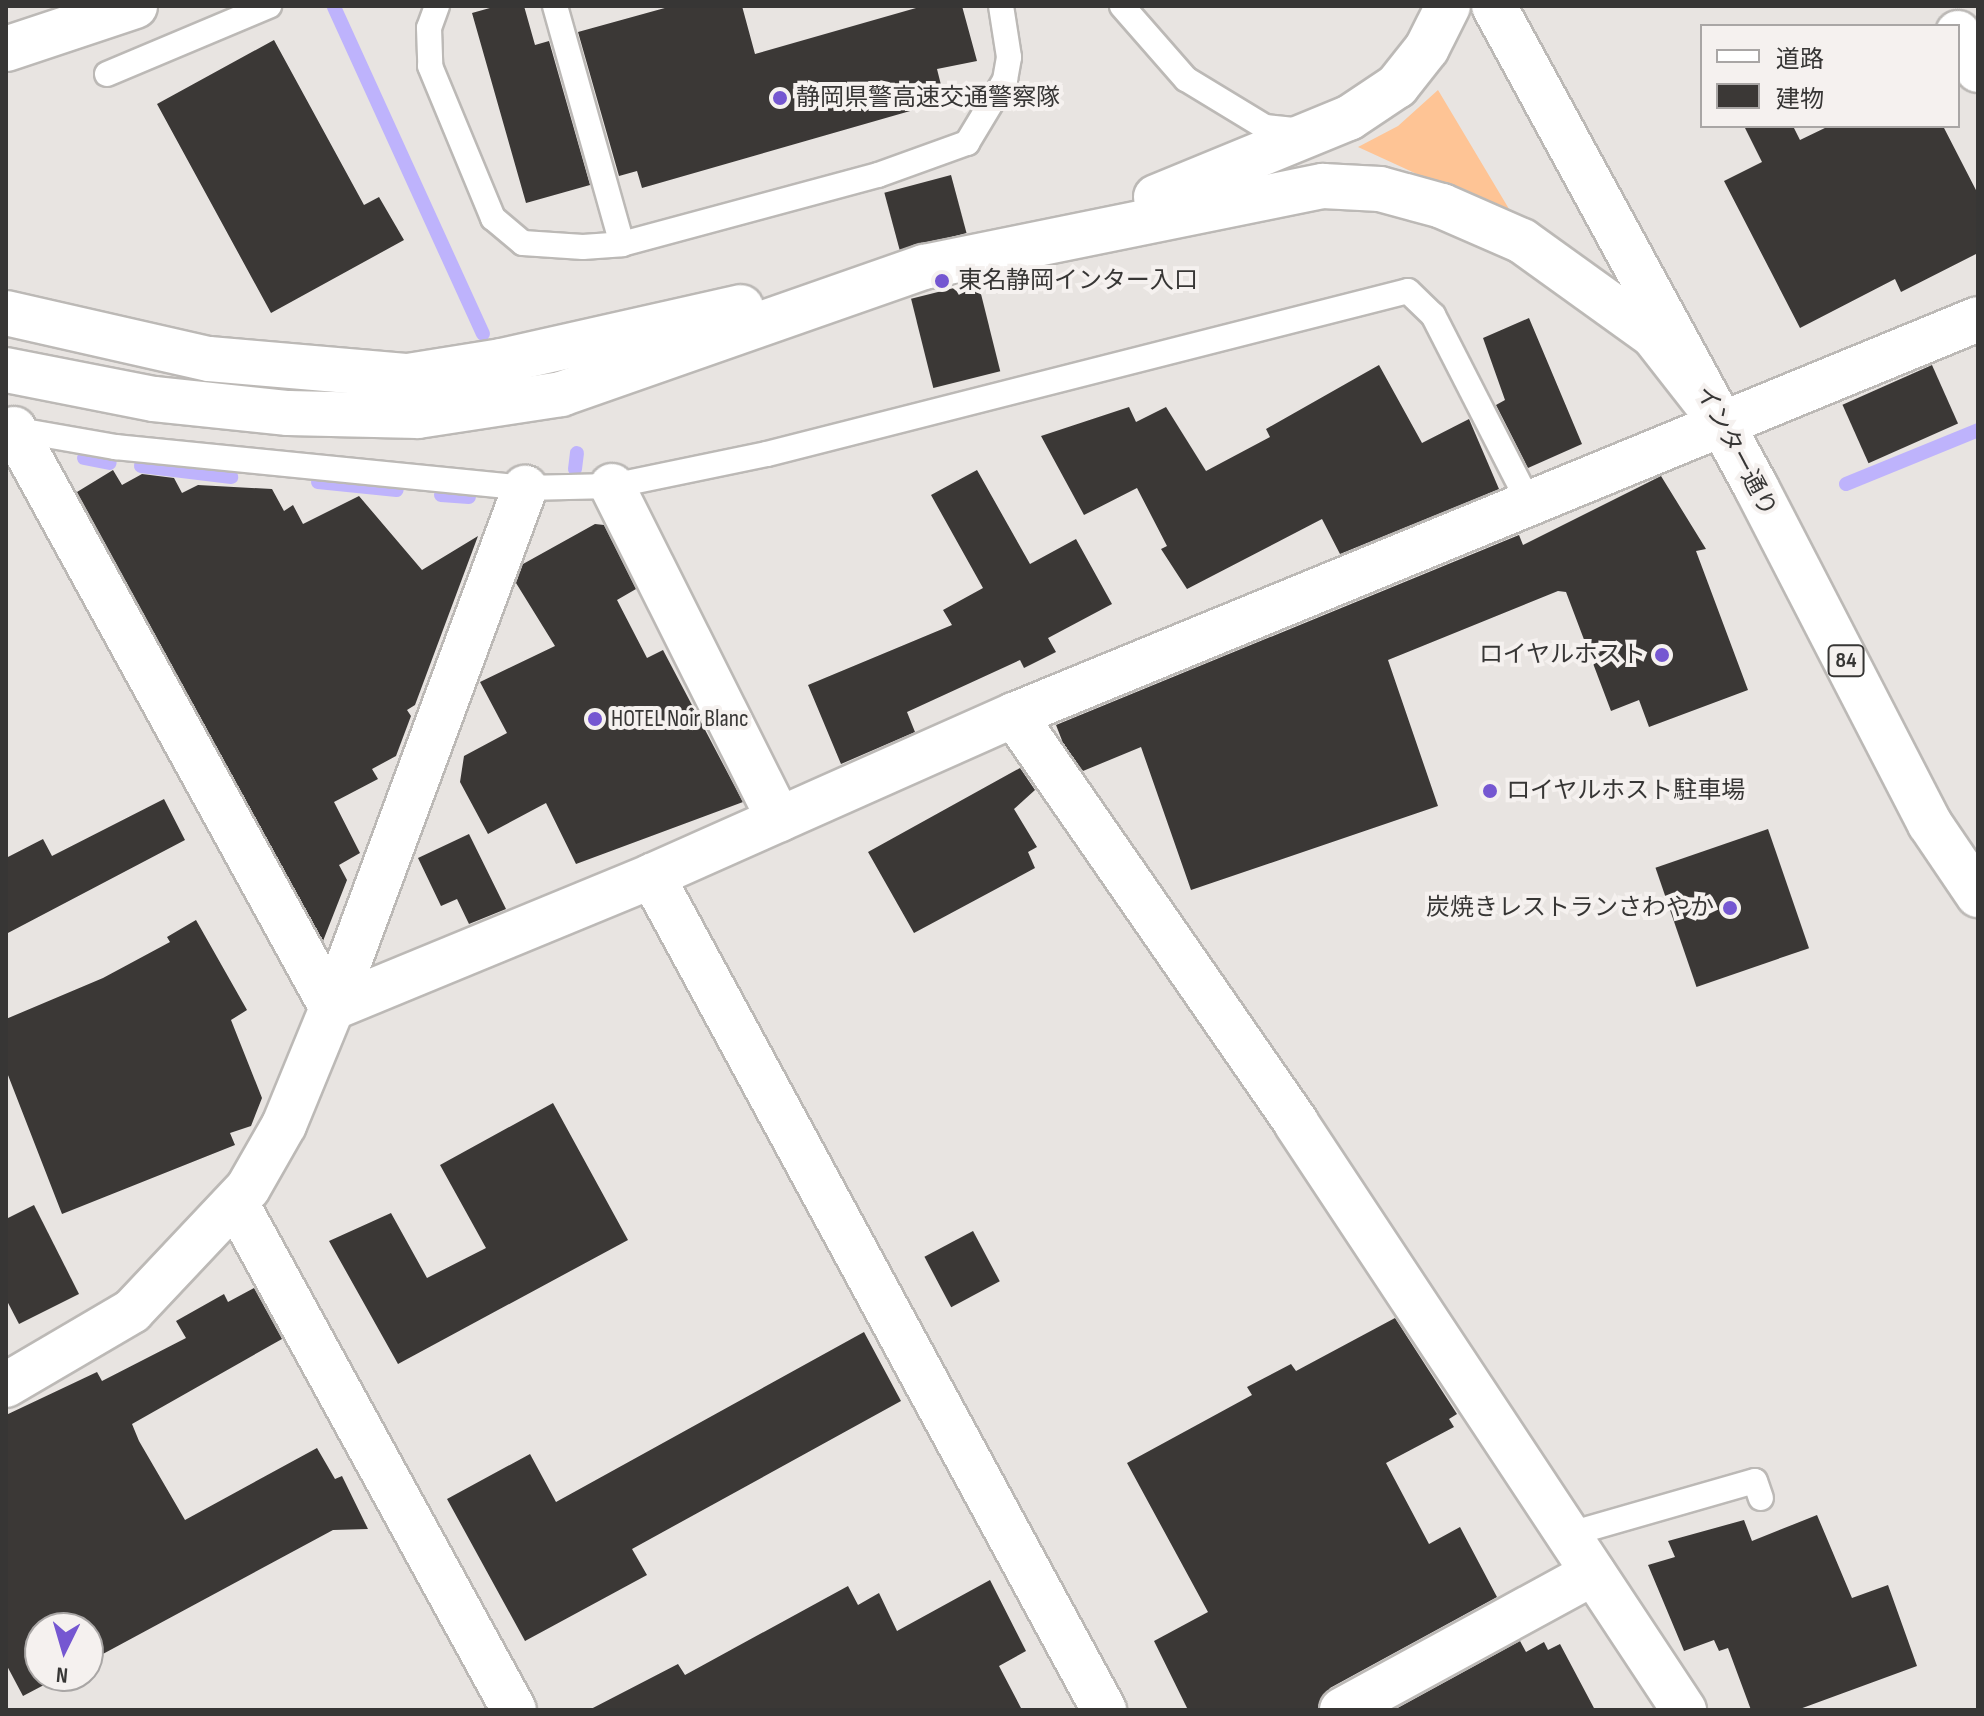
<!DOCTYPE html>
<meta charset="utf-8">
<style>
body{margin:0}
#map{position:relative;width:1984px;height:1716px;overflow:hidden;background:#e8e4e1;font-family:"Sofia Sans Condensed","Noto Sans JP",sans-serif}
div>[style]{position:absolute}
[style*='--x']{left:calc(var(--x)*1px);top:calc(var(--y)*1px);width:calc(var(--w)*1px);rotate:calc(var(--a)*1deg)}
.green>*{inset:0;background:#fec495}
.stream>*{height:14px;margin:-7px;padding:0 7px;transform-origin:7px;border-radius:7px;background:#beb3fc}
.building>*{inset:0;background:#3b3836;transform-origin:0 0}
.roads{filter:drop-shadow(2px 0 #bcb9b6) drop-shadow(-2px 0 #bcb9b6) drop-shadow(0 2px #bcb9b6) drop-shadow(0 -2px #bcb9b6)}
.lane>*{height:24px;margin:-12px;padding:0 12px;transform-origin:12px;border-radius:12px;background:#fff}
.street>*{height:44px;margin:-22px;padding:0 22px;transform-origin:22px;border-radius:22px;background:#fff}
.primary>*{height:44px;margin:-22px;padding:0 22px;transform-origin:22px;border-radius:22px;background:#fff}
.highway>*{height:44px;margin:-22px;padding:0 22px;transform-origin:22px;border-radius:22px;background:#fff}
.dots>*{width:22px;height:22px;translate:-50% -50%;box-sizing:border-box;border:4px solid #f5f1ef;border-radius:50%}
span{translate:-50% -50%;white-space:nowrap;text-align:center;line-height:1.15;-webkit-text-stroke:8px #f5f1ef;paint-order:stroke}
.shield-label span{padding:2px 6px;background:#f5f1ef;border:2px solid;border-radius:6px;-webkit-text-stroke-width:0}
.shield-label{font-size:22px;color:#373635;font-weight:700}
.poi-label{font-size:24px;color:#373635}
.left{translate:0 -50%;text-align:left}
.right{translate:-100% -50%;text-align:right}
.street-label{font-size:24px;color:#373635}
.frame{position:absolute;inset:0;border:8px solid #373635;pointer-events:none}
.legend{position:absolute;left:1700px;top:24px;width:260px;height:104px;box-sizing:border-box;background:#f5f1ef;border:2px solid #a9a6a5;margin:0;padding:10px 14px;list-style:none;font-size:24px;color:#373635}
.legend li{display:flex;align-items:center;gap:16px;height:40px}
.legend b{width:40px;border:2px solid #a9a6a5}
.north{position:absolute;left:24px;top:1612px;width:80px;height:80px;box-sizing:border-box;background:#f5f1ef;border:2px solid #a9a6a5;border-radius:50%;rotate:185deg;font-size:22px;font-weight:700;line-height:32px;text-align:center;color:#373635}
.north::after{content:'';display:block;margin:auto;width:28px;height:36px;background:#7557d1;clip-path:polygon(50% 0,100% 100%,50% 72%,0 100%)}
</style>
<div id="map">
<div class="green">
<div style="clip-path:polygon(1438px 90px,1515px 219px,1358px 147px,1398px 126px)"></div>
</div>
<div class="stream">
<div style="--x:334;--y:7;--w:359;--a:65.5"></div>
<div style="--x:84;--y:458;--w:26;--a:11"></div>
<div style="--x:141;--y:466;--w:91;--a:7"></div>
<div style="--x:575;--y:469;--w:16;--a:-83"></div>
<div style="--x:318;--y:482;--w:79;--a:5.8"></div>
<div style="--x:1846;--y:484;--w:143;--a:-22.2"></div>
<div style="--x:441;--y:495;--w:28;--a:4"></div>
</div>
<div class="building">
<div style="clip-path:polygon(497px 6px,524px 6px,535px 45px,549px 41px,590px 185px,526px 203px,472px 13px)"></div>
<div style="clip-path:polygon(672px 6px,742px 6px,755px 54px,923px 6px,962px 6px,977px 61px,937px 69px,945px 101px,642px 188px,637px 171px,619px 176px,578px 32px)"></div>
<div style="clip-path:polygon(274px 40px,364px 205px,379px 197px,404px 240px,271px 313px,157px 104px)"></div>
<div style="clip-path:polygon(1744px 126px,1793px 126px,1800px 140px,1829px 126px,1943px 126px,1978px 194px,1978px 253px,1901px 292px,1895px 279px,1800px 328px,1724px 181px,1762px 162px)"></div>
<div style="left:951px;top:175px;width:60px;height:69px;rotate:75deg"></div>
<div style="left:978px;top:282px;width:92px;height:69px;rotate:76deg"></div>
<div style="clip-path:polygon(1529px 318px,1582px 444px,1528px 468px,1496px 405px,1505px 400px,1483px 338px)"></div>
<div style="clip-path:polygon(1379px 365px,1422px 443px,1469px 419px,1499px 489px,1340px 554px,1322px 519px,1187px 589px,1161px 549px,1167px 546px,1137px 488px,1084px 515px,1041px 436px,1129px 407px,1136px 422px,1166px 407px,1206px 471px,1270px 437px,1266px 429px)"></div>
<div style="left:1932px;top:365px;width:64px;height:98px;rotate:66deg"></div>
<div style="clip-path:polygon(113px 470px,122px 485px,142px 474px,174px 478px,182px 493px,198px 485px,272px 489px,284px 511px,293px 505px,303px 524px,359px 496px,422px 570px,478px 536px,415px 705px,407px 710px,411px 716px,396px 756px,372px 769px,378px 779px,334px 802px,360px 853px,339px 865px,347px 880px,323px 941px,77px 492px)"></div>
<div style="clip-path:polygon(977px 470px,1030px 564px,1076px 539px,1112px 604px,1048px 638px,1056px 652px,1024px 668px,1020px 660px,907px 712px,915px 732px,841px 764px,808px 685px,952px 625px,943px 610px,983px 588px,931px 495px)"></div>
<div style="clip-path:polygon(1661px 476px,1706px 549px,1696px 551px,1748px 690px,1649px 727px,1639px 700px,1611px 711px,1566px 592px,1558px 591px,1388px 660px,1438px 806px,1191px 890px,1141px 747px,1083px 771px,1063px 743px,1056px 725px,1519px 535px,1523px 545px)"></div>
<div style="clip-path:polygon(595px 524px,604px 525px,636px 589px,617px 600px,647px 658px,663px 650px,743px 802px,576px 864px,546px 803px,488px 834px,460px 782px,464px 756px,507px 733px,480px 682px,555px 646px,516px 583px,523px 564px)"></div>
<div style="clip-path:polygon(1020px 768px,1035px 790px,1014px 809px,1037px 847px,1028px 852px,1035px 868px,914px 933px,868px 852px)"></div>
<div style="clip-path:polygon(164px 799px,185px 840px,6px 934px,6px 858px,43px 839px,52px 856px)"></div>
<div style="left:1768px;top:829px;width:126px;height:119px;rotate:71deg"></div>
<div style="clip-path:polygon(469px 834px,506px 909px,469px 924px,457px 899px,441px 906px,418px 858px)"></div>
<div style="clip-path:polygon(196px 920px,247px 1010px,231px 1020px,262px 1098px,251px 1126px,230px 1133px,235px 1145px,62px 1214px,6px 1070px,6px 1019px,103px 978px,170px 942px,167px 937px)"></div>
<div style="clip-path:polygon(553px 1103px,628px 1240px,398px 1364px,329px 1241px,391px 1213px,427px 1278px,486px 1248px,440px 1165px)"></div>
<div style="clip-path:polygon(34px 1205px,79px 1294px,19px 1324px,6px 1299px,6px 1219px)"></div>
<div style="left:973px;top:1231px;width:57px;height:55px;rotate:62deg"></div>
<div style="clip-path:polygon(254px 1288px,282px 1339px,132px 1424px,139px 1441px,185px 1520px,317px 1448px,335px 1479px,342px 1476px,368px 1529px,333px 1530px,88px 1662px,88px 1628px,40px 1628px,40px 1676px,61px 1676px,23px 1696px,6px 1664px,6px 1415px,97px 1372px,102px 1381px,186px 1338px,176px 1321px,224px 1294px,228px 1302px)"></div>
<div style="clip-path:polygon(1395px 1318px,1457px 1414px,1449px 1419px,1454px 1427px,1386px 1463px,1429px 1544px,1460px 1527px,1497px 1597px,1330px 1688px,1317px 1710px,1188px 1710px,1154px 1641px,1208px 1612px,1127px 1463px,1252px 1395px,1247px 1387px,1291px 1364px,1296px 1371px)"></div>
<div style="clip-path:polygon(864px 1332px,901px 1401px,632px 1549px,647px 1575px,525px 1641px,447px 1499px,530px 1454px,556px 1502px)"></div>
<div style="clip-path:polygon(1817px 1515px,1852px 1598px,1888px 1585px,1917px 1666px,1797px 1710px,1751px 1710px,1728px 1648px,1719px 1651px,1714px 1640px,1684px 1651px,1648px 1565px,1675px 1557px,1668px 1541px,1744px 1520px,1752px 1541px)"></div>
<div style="clip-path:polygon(990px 1580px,1026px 1651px,999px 1666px,1022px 1710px,589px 1710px,678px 1664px,685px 1675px,848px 1586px,858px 1605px,879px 1593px,897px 1631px)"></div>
<div style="clip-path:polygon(1520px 1641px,1526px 1652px,1544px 1642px,1548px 1650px,1560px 1644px,1595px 1710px,1394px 1710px)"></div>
</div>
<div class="roads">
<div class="lane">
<div style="--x:437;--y:6;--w:23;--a:110"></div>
<div style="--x:429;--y:28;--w:38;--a:88"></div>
<div style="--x:430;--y:66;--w:165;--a:67.5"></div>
<div style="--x:493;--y:218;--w:39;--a:40"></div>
<div style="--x:523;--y:243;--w:60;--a:3.8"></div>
<div style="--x:583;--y:247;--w:39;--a:-4"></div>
<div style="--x:622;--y:244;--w:265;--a:-15.1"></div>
<div style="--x:878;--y:175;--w:95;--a:-19.8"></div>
<div style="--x:967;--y:143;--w:74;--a:-58.9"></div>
<div style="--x:1005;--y:80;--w:23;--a:-80"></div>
<div style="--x:1009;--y:57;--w:52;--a:-98.9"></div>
<div style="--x:555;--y:6;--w:247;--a:74.3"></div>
<div style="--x:1122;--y:6;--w:97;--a:48.8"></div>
<div style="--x:1186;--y:79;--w:92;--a:31.3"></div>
<div style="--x:1265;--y:127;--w:36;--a:6"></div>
<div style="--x:107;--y:74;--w:176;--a:-22.8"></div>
<div style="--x:12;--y:429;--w:105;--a:9.9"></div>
<div style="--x:115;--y:447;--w:412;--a:5.7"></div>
<div style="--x:525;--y:488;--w:87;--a:-1.3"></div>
<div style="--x:612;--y:486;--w:158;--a:-11.7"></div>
<div style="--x:767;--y:454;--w:661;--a:-14.27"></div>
<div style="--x:1408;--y:291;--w:35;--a:44"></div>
<div style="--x:1433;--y:315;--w:209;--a:62.9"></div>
<div style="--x:1570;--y:1534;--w:192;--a:-16"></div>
<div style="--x:1755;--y:1481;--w:18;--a:71"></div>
</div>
<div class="street">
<div style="--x:1958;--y:33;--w:42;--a:61.6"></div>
<div style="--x:14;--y:429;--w:661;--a:61.22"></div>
<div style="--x:332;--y:1008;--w:346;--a:-22.4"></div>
<div style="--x:652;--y:876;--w:396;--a:-24"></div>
<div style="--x:1014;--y:715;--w:1042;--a:-22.33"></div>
<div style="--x:612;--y:486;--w:373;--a:63.4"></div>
<div style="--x:1014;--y:715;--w:496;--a:55.3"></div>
<div style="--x:1296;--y:1123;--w:704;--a:56.54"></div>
<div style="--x:652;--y:876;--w:949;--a:61.54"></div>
<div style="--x:236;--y:1203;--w:578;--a:61.26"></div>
<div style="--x:6;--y:1385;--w:146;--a:-30.4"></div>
<div style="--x:132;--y:1311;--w:169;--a:-46.7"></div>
<div style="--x:248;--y:1188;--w:73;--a:-60.3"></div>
<div style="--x:284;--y:1125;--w:126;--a:-67.7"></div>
<div style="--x:332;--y:1008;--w:555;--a:-69.64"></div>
<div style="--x:1342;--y:1710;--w:286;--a:-28.6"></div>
</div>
<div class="primary">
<div style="--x:1494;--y:6;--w:548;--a:61.42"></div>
<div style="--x:1756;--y:487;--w:379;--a:62.7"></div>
<div style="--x:1930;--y:824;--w:86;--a:55.9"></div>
</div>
<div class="highway">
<div style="--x:6;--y:49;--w:136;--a:-18.4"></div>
<div style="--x:1156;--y:197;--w:209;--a:-22.3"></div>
<div style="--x:1349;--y:118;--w:58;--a:-33.7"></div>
<div style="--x:1397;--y:86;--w:48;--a:-51.7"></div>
<div style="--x:1427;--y:48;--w:47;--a:-63.4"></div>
<div style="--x:6;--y:313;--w:208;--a:12.8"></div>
<div style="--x:209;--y:359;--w:200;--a:4.9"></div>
<div style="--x:408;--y:376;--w:95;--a:-9.1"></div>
<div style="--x:502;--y:361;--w:245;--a:-12.7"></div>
<div style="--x:6;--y:370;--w:151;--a:11.1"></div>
<div style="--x:154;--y:399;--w:135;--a:6"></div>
<div style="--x:288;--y:413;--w:130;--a:1.3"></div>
<div style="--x:418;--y:416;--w:145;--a:-8.7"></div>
<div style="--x:561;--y:394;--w:385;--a:-19.3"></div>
<div style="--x:924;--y:267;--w:407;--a:-11.5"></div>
<div style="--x:1323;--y:186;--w:57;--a:3"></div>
<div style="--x:1380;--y:189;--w:64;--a:15.3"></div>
<div style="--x:1442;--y:206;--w:87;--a:23.6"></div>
<div style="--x:1522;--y:241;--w:161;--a:35.7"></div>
<div style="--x:1653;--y:335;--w:110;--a:52"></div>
</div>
</div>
<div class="dots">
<div style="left:780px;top:98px;background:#7557d1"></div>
<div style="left:942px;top:281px;background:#7557d1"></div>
<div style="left:1662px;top:655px;background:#7557d1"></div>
<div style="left:595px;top:719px;background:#7557d1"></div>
<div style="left:1490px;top:791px;background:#7557d1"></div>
<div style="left:1730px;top:908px;background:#7557d1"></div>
</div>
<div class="shield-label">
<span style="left:1846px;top:661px">84</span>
</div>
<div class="poi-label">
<span class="left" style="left:796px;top:98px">静岡県警高速交通警察隊</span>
<span class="left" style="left:958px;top:281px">東名静岡インター入口</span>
<span class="right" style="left:1646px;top:655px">ロイヤルホスト</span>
<span class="left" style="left:611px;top:719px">HOTEL Noir Blanc</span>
<span class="left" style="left:1506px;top:791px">ロイヤルホスト駐車場</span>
<span class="right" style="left:1714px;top:908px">炭焼きレストランさわやか</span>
</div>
<div class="street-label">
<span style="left:1736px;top:451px;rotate:62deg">インター通り</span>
</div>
<div class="frame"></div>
<ul class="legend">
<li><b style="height:10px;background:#fff"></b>道路</li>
<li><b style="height:22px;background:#3b3836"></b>建物</li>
</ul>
<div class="north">N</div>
</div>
